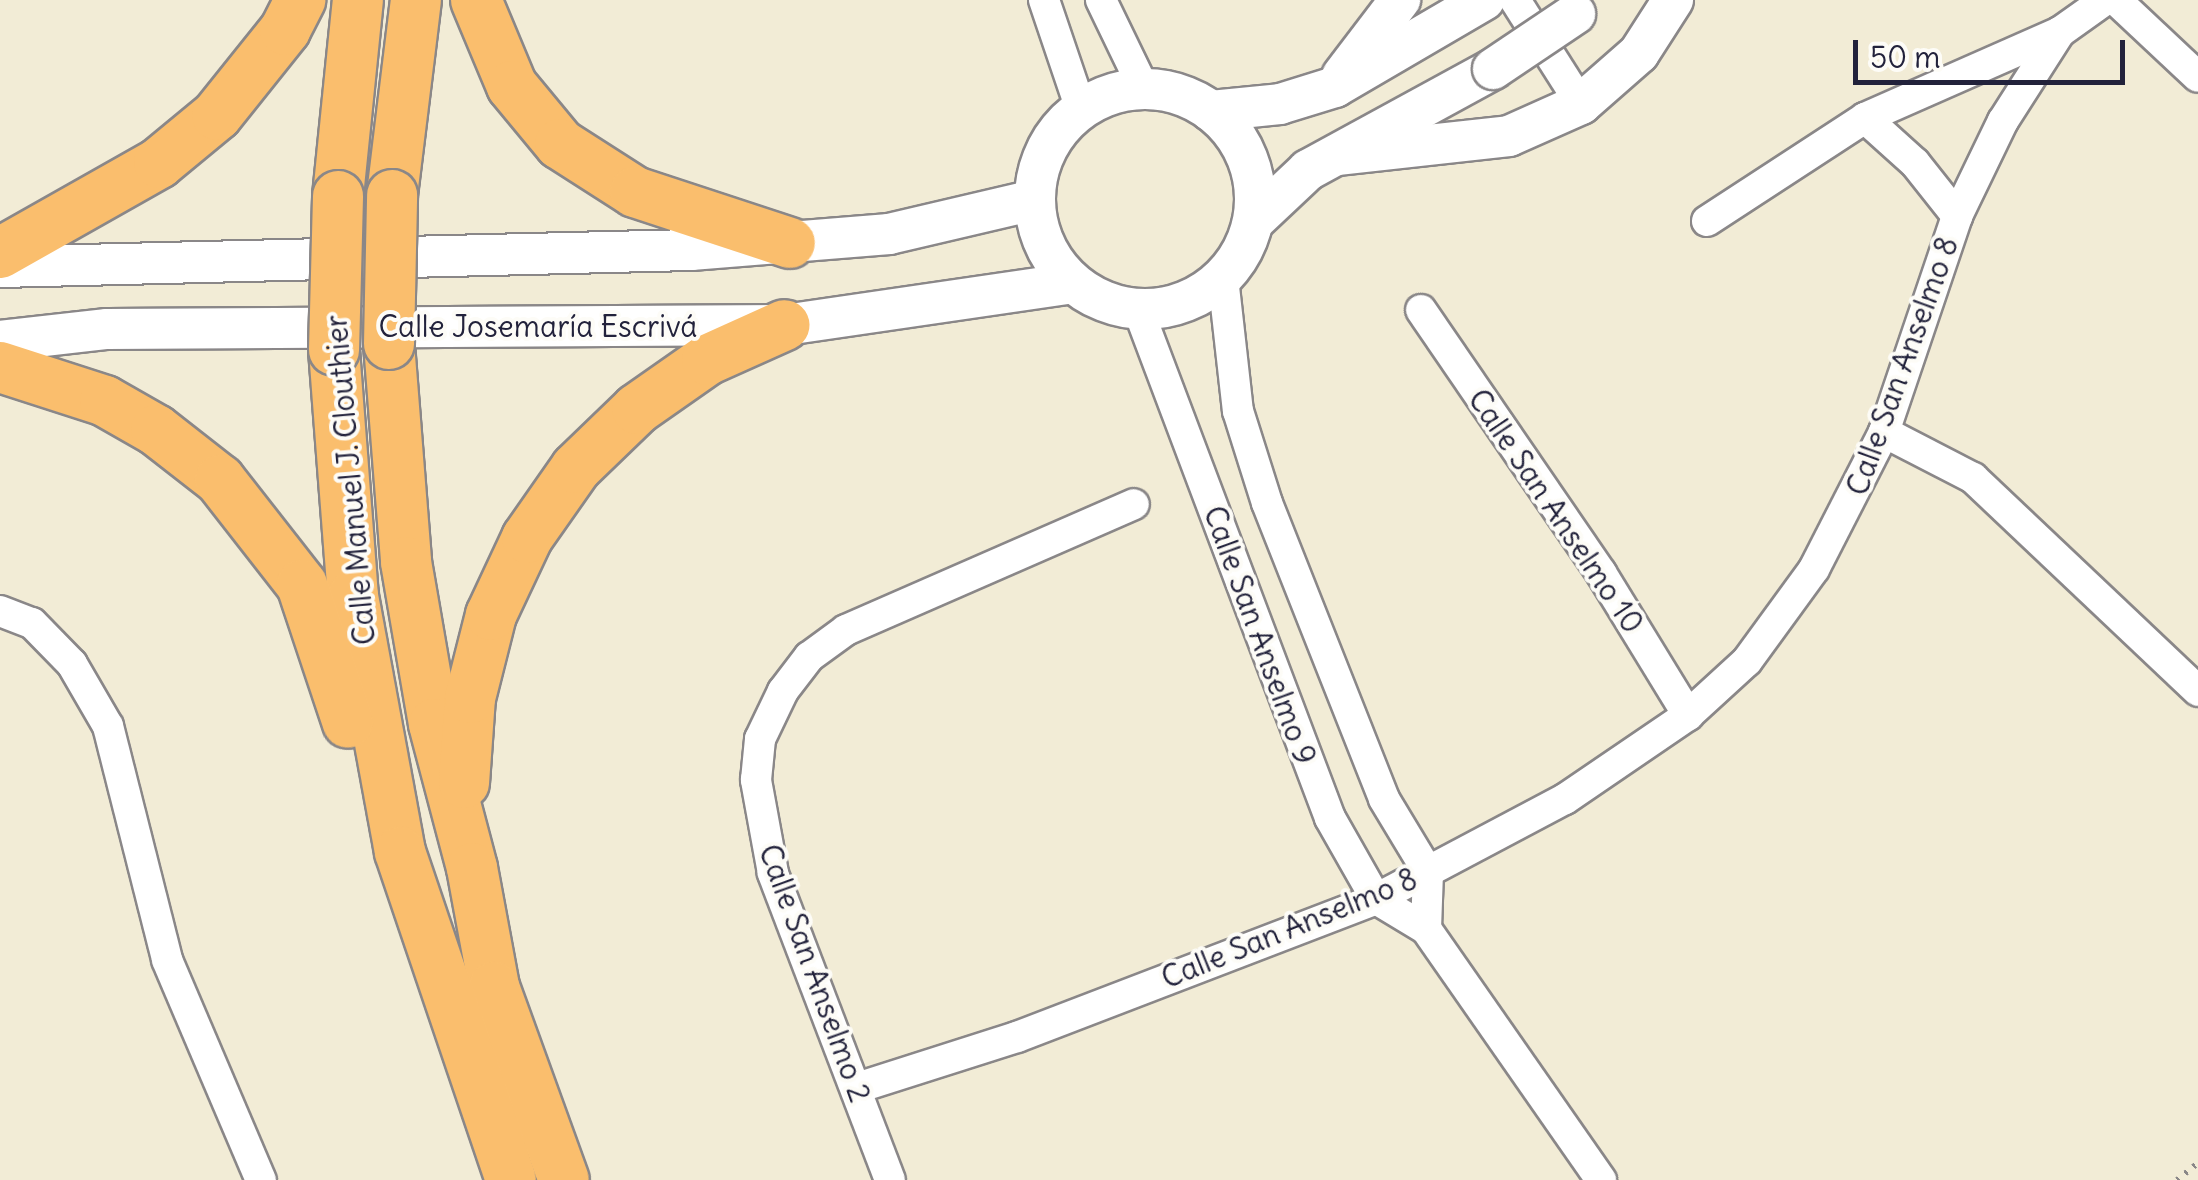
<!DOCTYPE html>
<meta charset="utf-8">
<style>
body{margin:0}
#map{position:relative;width:2198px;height:1180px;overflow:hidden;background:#f2ecd6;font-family:Delius,sans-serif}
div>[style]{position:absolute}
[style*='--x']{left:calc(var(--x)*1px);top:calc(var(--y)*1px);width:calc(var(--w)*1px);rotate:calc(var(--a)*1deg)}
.path>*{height:6px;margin-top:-3px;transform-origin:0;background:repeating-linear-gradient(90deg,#8a8788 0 2.5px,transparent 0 10.5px)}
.roads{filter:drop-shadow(2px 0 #8a8788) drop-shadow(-2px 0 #8a8788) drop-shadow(0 2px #8a8788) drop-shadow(0 -2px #8a8788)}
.minor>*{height:30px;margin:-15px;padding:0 15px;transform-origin:15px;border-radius:15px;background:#fff}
.tertiary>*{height:40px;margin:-20px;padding:0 20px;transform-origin:20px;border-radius:20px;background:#fff}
.tertiary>.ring{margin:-20px;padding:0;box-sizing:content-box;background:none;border:40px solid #fff;border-radius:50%}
.primary>*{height:50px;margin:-25px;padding:0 25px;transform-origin:25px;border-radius:25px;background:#fabe6d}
.bridges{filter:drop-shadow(2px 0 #8a8788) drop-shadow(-2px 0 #8a8788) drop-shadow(0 2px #8a8788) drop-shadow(0 -2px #8a8788)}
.tertiary-bridge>*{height:40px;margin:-20px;padding:0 20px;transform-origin:20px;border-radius:20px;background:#fff}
.primary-bridge>*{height:50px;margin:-25px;padding:0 25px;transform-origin:25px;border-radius:25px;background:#fabe6d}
span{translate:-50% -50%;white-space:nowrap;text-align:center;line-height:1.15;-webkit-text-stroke:8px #fdfcf7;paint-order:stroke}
.street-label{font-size:30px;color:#22223b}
.scale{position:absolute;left:1853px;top:40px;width:272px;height:45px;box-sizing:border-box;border:5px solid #22223b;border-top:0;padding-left:12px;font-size:30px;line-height:35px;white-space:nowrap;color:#22223b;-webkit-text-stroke:8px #fdfcf7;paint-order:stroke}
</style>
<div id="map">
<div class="path">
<div style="--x:2177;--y:1180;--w:27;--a:-39"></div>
</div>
<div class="roads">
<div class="minor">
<div style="--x:1044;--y:0;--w:115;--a:71.3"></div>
<div style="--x:1101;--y:0;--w:99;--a:64.2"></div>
<div style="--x:1515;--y:0;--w:123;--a:57.6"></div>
<div style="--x:2116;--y:0;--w:112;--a:43.2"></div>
<div style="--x:1865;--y:118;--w:67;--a:42"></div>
<div style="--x:1915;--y:163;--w:68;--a:51.6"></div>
<div style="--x:1707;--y:221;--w:189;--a:-33.1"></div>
<div style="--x:1865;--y:118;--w:213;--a:-23.8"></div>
<div style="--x:1223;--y:278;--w:134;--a:83.6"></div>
<div style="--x:1238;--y:411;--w:96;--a:72.5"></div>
<div style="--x:1267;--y:503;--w:318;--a:68.4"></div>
<div style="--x:1384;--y:799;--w:85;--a:58.9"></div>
<div style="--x:1428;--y:872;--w:57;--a:92"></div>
<div style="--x:1138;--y:309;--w:544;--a:69.33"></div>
<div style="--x:1330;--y:818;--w:93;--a:60.4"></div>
<div style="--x:1376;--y:899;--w:58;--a:31"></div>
<div style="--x:1426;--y:929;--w:306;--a:55.1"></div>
<div style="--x:1421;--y:310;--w:319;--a:55.6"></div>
<div style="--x:1601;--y:573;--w:167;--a:58.5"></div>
<div style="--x:1884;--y:432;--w:100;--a:27.3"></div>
<div style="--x:1973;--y:478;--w:310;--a:43.4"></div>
<div style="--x:0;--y:611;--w:34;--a:21"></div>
<div style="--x:32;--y:623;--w:57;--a:45.7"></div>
<div style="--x:72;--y:664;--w:72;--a:59.9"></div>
<div style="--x:108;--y:726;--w:241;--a:75.8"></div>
<div style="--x:167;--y:960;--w:239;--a:66.9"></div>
<div style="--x:857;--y:1088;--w:168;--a:-17.7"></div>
<div style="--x:1017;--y:1037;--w:385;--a:-21"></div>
<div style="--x:1376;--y:899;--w:214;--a:-27.9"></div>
<div style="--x:1565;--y:799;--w:149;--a:-34.3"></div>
<div style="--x:1688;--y:715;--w:80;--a:-42.5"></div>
<div style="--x:1747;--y:661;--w:114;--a:-53.9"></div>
<div style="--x:1814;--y:569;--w:154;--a:-62.9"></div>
<div style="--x:1884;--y:432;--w:228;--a:-71.3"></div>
<div style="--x:1957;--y:216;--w:106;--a:-64.2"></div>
<div style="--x:2003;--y:121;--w:106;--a:-57.4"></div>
<div style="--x:2060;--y:32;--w:55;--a:-35.4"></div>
<div style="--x:890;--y:1180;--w:329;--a:-110.9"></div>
<div style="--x:773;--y:873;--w:95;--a:-100.4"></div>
<div style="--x:756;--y:780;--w:41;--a:-84.4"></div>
<div style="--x:760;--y:739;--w:53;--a:-64.4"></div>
<div style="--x:783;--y:691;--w:43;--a:-52.6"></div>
<div style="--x:809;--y:657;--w:46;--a:-36.1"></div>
<div style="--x:846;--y:630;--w:314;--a:-23.6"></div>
</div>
<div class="tertiary">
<div style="--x:1342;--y:76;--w:96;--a:-52.7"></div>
<div class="ring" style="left:1035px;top:89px;width:180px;height:180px"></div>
<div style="--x:1211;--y:111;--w:69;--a:-5.8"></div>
<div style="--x:1280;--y:104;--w:58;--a:-17.2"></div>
<div style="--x:1335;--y:87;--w:173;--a:-30.3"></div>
<div style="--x:1337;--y:155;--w:173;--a:-6.3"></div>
<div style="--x:1509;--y:136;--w:79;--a:-24"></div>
<div style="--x:1581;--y:104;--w:77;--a:-41.3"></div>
<div style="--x:1639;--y:53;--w:63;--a:-57.3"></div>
<div style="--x:1255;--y:220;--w:73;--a:-43.3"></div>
<div style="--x:1308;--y:170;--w:211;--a:-28.6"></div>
<div style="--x:0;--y:267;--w:691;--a:-1.41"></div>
<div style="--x:691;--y:250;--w:199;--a:-4.6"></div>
<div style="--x:889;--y:234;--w:149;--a:-13.2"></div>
<div style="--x:0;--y:341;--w:108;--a:-6.4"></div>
<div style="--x:107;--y:329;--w:678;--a:-0.34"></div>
<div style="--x:785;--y:325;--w:291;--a:-8.3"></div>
</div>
<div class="primary">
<div style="--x:476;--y:0;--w:93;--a:67.3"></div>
<div style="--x:512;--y:86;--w:75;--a:50.4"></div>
<div style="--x:560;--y:144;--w:89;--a:32.6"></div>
<div style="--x:635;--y:192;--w:163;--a:18.2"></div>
<div style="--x:392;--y:195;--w:196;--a:-83"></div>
<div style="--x:338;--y:196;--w:197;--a:-84.2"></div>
<div style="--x:0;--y:253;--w:183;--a:-29.5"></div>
<div style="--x:159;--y:163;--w:75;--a:-39.6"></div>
<div style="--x:217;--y:115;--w:109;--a:-51.3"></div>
<div style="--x:285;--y:30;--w:34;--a:-63"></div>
<div style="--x:389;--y:344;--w:219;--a:85.5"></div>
<div style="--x:406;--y:562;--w:164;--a:80.2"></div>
<div style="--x:434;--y:724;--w:149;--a:75.2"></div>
<div style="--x:472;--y:868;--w:121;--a:79.5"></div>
<div style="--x:494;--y:987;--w:205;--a:70.1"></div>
<div style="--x:334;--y:350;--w:247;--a:85.6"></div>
<div style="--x:353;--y:596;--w:260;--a:79.6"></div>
<div style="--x:400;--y:852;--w:346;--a:71.3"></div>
<div style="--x:0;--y:367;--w:110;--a:17.9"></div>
<div style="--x:105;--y:401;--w:59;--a:29.6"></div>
<div style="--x:156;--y:430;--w:81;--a:38"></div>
<div style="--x:220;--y:480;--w:133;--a:52"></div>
<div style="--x:302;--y:585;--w:145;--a:71.6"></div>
<div style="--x:464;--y:783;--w:85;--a:-86"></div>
<div style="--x:470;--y:698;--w:86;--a:-75.8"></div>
<div style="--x:491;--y:615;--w:85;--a:-64.9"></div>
<div style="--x:527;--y:538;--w:85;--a:-55"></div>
<div style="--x:576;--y:468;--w:85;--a:-44"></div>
<div style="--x:637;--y:409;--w:85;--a:-35"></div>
<div style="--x:707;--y:360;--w:85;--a:-24.2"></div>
</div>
</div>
<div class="bridges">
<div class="tertiary-bridge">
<div style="--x:1493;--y:69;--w:99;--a:-33.9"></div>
</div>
<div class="primary-bridge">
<div style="--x:389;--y:344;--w:149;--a:-88.8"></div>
<div style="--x:334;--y:350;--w:154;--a:-88.5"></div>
</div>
</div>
<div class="street-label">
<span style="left:538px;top:326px">Calle Josemaría Escrivá</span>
<span style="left:1902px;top:366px;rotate:-70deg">Calle San Anselmo 8</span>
<span style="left:350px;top:480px;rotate:-95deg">Calle Manuel J. Clouthier</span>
<span style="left:1556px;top:511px;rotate:56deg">Calle San Anselmo 10</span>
<span style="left:1260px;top:635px;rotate:70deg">Calle San Anselmo 9</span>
<span style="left:1289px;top:928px;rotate:-22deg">Calle San Anselmo 8</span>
<span style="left:815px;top:973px;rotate:70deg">Calle San Anselmo 2</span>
</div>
<div class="scale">50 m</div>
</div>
